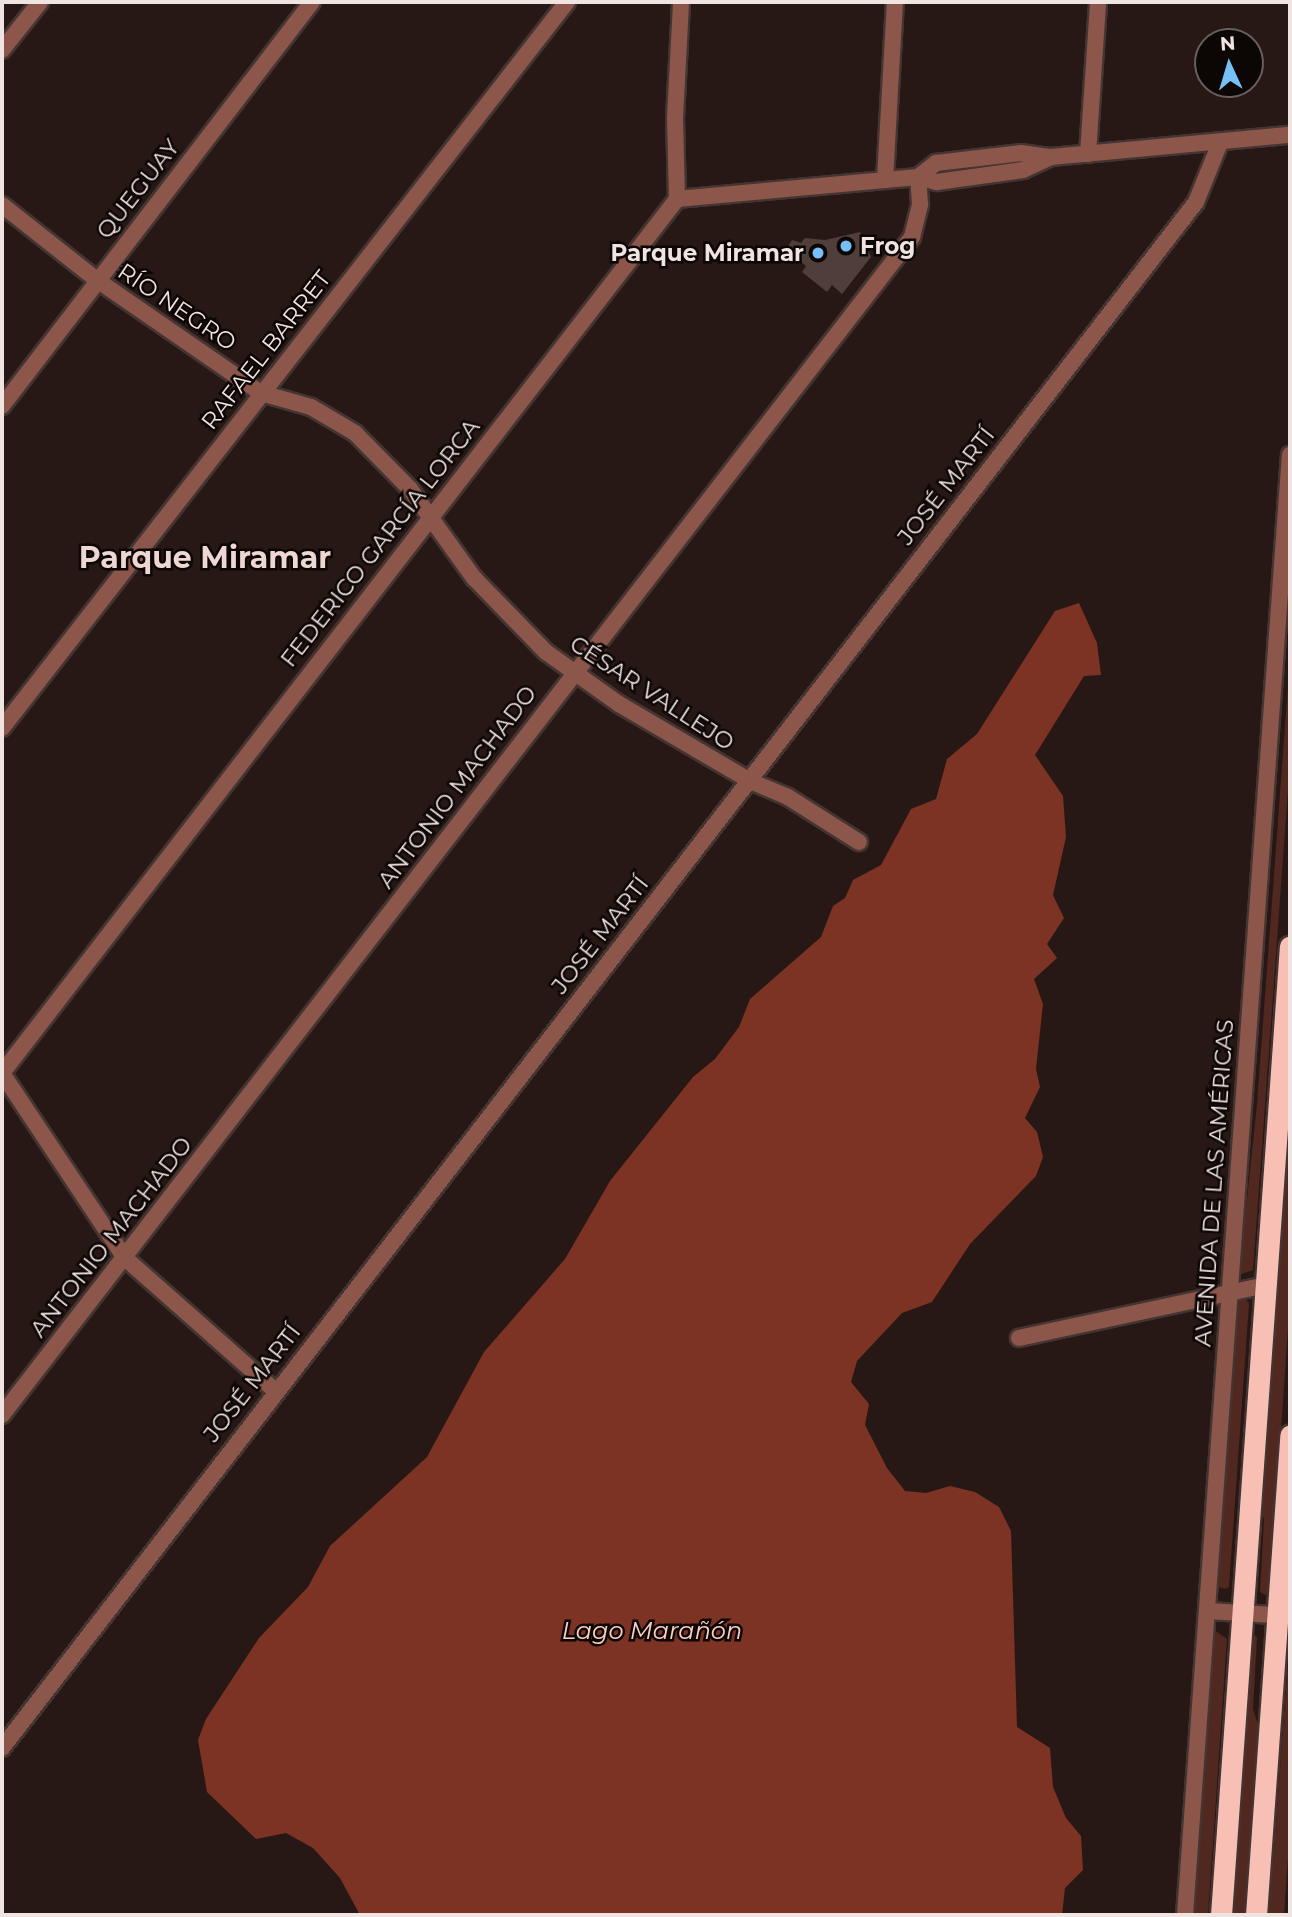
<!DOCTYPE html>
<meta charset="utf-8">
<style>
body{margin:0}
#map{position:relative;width:1292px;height:1917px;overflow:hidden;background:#281815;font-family:Montserrat,sans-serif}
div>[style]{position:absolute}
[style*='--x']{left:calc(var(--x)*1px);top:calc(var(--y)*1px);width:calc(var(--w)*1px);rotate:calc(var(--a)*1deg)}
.green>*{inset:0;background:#51281f}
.water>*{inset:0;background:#7c3324}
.building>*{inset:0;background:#503e3a}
.roads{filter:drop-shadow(2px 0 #443532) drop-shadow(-2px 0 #443532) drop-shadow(0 2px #443532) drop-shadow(0 -2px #443532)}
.street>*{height:16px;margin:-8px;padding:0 8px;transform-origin:8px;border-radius:8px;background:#8c564b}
.highway>*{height:21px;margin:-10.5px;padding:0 10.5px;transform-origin:10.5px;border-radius:10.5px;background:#f8c0b4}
.dots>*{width:19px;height:19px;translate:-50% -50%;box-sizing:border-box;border:4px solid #0c0605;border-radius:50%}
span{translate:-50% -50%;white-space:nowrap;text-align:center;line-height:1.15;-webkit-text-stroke:5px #0c0605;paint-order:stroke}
.street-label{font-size:23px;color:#f0e4e2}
.poi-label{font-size:23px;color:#f0e4e2;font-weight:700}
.left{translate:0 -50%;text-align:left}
.right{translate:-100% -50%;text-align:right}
.water-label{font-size:24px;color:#fed0c6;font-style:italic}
.district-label{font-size:30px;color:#eed7d2;font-weight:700}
.frame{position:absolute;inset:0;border:4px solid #f0e4e2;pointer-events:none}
.north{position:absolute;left:1194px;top:28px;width:70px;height:70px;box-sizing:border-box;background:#0c0605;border:2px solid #675f5d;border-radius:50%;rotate:356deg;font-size:19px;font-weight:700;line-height:28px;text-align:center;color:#f0e4e2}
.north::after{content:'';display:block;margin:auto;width:24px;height:32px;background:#77c0f7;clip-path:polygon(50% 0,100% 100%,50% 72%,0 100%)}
</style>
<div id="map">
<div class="green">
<div style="clip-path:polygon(1290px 659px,1290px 762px,1253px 1270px,1239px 1275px,1257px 1104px)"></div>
<div style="clip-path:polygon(1290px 1089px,1290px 1298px,1270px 1593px,1265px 1595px,1260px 1592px,1264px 1519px,1259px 1504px)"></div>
<div style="clip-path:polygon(1242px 1296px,1249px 1303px,1229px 1587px,1225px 1589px,1216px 1586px,1237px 1297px)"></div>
<div style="clip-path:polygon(1217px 1632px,1227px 1639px,1208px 1915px,1191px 1915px,1213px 1633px)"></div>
<div style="clip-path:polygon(1253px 1634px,1257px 1637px,1253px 1709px,1261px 1734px,1247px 1915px,1229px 1915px)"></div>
<div style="clip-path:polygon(1290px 1635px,1290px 1829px,1284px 1915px,1269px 1915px)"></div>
</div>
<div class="water">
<div style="clip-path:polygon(1079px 603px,1097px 643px,1101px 675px,1084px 676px,1035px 755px,1063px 796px,1066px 837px,1053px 895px,1064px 918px,1047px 944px,1057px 958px,1034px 979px,1043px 1004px,1036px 1069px,1040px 1087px,1025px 1118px,1037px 1132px,1043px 1157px,1036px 1176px,970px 1244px,932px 1302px,902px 1313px,857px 1361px,851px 1382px,869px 1404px,865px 1425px,887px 1468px,905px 1491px,926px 1493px,950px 1486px,975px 1492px,999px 1507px,1011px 1531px,1017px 1727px,1050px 1748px,1053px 1787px,1066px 1818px,1081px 1836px,1083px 1870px,1065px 1888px,1062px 1915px,360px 1915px,340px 1878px,313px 1848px,286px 1833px,256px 1839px,207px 1792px,198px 1740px,206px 1719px,259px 1638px,308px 1587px,330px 1546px,427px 1457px,484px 1352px,565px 1259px,610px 1181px,693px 1077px,715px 1059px,739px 1027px,750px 999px,821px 937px,833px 906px,845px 898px,853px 880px,881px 865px,911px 809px,936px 799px,947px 759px,977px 734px,1055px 611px)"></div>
</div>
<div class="building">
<div style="clip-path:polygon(860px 232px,871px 257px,842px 294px,832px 285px,827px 292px,802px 272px,806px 266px,786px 250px,792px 240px,801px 243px,805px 238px,825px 240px)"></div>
</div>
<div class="roads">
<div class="street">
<div style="--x:2;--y:50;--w:61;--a:-51.6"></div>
<div style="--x:1088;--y:154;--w:152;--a:-86.2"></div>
<div style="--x:918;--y:177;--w:23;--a:-38"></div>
<div style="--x:936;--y:163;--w:86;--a:-6.7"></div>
<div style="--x:1021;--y:153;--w:30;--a:8"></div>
<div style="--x:1051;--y:157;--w:240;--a:-5.3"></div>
<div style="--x:885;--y:180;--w:178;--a:-86.8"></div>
<div style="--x:677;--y:199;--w:242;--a:-5.2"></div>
<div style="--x:918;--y:177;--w:20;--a:15"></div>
<div style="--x:937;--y:182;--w:87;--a:-7.9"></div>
<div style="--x:1023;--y:170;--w:31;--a:-25"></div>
<div style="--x:2;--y:205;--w:121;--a:38.3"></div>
<div style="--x:97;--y:280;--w:199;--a:34.6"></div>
<div style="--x:261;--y:393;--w:52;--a:15.6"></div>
<div style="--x:311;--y:407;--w:51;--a:30.6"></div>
<div style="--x:355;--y:433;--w:78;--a:45.5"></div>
<div style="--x:410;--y:489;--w:110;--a:54.3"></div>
<div style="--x:474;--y:578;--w:103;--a:45.8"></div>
<div style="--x:546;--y:652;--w:90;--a:35.5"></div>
<div style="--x:619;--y:704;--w:152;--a:30.4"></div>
<div style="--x:750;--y:781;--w:41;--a:22.8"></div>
<div style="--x:788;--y:797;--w:84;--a:32.4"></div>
<div style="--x:2;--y:406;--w:509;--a:-52.5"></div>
<div style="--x:2;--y:728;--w:920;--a:-52.11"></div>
<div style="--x:2;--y:1073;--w:1104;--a:-52.32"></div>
<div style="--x:677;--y:199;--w:81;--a:-91.4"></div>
<div style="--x:675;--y:118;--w:116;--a:-87"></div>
<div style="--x:2;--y:1073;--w:222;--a:56.4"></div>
<div style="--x:125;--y:1258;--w:199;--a:41.5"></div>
<div style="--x:1019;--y:1338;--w:253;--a:-12.1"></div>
<div style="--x:2;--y:1415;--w:1489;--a:-52.31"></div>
<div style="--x:912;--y:237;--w:34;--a:-76"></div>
<div style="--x:920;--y:204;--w:27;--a:-94"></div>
<div style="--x:1208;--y:1611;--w:82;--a:3.5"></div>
<div style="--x:2;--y:1748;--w:1953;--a:-52.32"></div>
<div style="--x:1196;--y:202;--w:64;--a:-67.9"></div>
<div style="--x:1185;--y:1915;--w:1464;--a:-85.89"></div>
</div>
<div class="highway">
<div style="--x:1221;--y:1915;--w:971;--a:-85.93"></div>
<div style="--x:1256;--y:1915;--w:481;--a:-85.9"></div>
</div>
</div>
<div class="dots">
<div style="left:846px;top:246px;background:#77c0f7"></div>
<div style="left:818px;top:253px;background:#77c0f7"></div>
</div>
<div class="street-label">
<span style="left:138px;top:189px;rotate:-52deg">QUEGUAY</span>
<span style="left:177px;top:307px;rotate:34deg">RÍO NEGRO</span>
<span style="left:266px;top:350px;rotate:-52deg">RAFAEL BARRET</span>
<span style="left:946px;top:486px;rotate:-52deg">JOSÉ MARTÍ</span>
<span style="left:380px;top:543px;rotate:-52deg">FEDERICO GARCÍA LORCA</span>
<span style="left:652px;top:693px;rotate:33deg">CÉSAR VALLEJO</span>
<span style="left:457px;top:787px;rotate:-53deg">ANTONIO MACHADO</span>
<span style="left:600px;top:935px;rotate:-52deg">JOSÉ MARTÍ</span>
<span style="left:1214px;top:1183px;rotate:-86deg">AVENIDA DE LAS AMÉRICAS</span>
<span style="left:111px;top:1237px;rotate:-52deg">ANTONIO MACHADO</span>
<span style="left:252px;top:1383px;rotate:-52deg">JOSÉ MARTÍ</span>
</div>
<div class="poi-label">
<span class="left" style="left:860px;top:246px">Frog</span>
<span class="right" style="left:804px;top:253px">Parque Miramar</span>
</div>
<div class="water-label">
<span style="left:652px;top:1631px">Lago Marañón</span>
</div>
<div class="district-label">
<span style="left:205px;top:558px">Parque Miramar</span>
</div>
<div class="frame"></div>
<div class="north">N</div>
</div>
